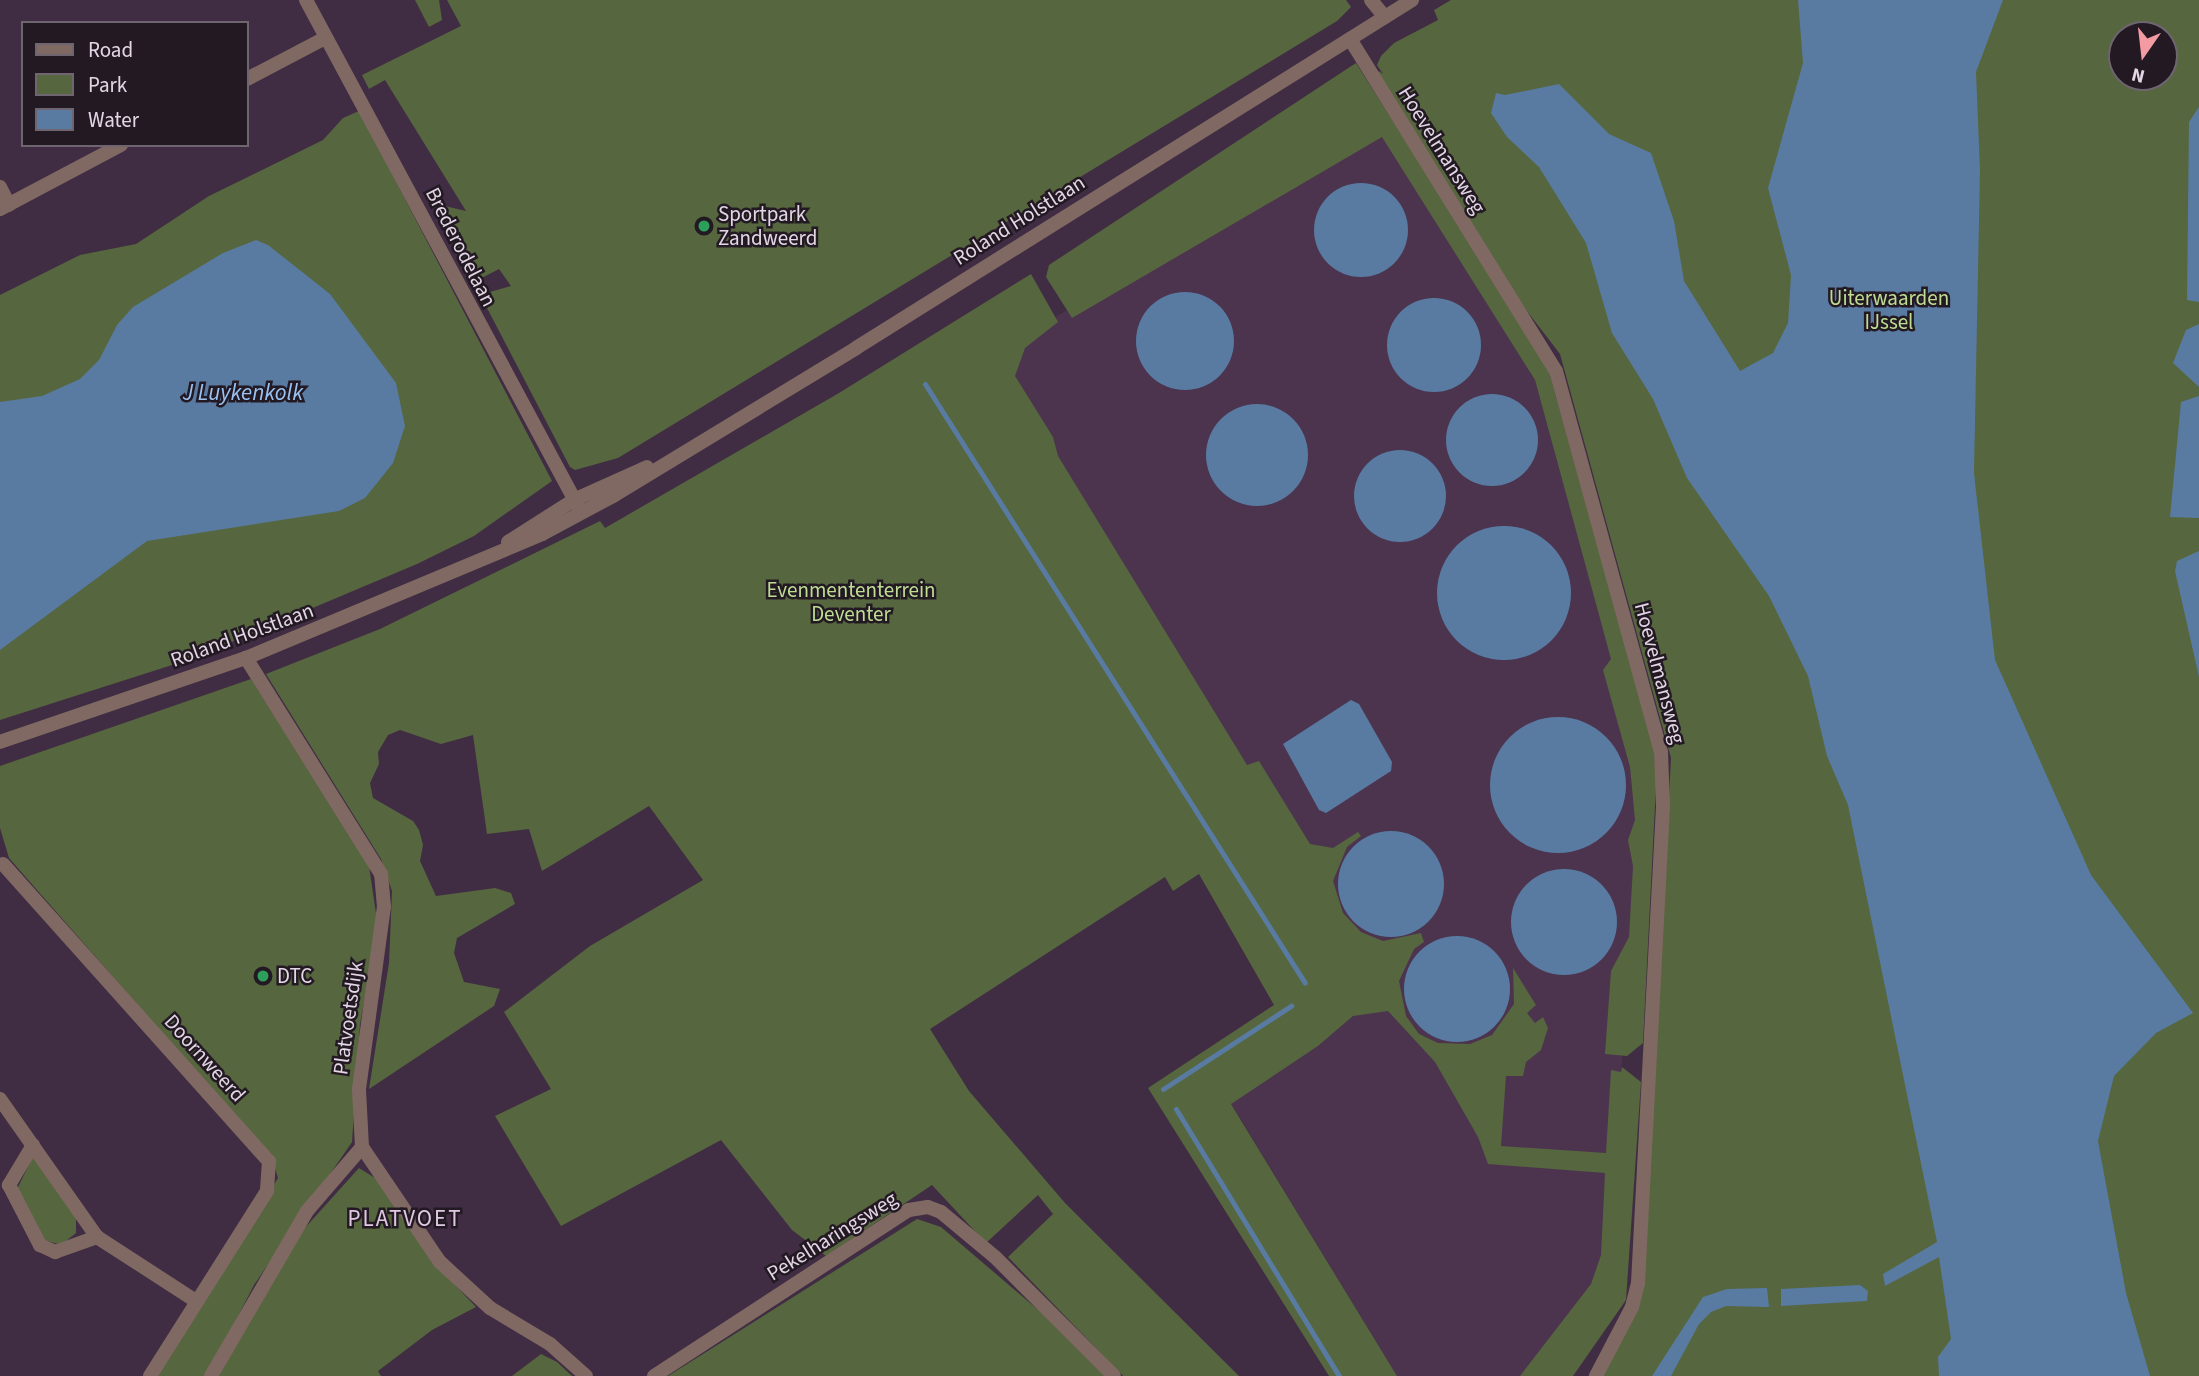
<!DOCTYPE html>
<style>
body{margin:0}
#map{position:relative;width:2199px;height:1376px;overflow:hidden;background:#402d43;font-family:"Source Sans 3",sans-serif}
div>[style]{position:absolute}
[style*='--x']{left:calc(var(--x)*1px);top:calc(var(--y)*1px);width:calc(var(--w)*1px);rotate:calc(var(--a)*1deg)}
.built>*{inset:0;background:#4c344f}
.green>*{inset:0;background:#56663e}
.water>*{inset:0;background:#597ba2}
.round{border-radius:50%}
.stream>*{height:5px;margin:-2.5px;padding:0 2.5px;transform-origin:2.5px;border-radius:2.5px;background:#597ba2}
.minor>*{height:14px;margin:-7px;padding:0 7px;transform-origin:7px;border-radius:7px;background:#816963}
.tertiary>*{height:14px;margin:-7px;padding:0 7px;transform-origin:7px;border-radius:7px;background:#816963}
.dots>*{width:19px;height:19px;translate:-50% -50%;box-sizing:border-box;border:4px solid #221923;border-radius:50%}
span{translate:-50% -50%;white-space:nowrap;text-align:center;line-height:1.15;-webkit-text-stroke:5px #221923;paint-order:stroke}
.street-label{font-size:21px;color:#e3d7e5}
.poi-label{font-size:21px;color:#e3d7e5}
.left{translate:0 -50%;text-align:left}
.park-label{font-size:21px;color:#bedd93}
.water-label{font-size:23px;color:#99c2f3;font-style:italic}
.neighbourhood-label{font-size:23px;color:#e0c8e3;letter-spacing:2px}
.legend{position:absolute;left:21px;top:21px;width:228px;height:126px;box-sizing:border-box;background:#221923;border:2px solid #6f6571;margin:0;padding:9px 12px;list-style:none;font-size:21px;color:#e3d7e5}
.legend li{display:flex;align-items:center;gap:14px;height:35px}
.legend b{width:35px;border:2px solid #6f6571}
.north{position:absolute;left:2108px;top:21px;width:70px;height:70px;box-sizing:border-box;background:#221923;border:2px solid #6f6571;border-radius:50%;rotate:194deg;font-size:19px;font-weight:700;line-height:28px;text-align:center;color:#e3d7e5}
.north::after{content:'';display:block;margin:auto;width:24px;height:32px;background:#f49aa3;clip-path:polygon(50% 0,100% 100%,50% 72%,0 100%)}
</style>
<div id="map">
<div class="built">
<div style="clip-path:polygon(1374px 119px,1535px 380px,1648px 793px,1621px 1071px,1625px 1283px,1559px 1376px,1397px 1376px,1231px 1103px,1318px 1046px,1353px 1016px,982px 363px)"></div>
</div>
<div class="green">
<div style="clip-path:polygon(415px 0,439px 0,442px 20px,429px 27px)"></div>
<div style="clip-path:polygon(447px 0,1346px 0,1351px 7px,1337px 21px,618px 458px,575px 470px,570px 467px,487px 308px,483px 294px,511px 286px,499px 269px,472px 283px,432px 203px,466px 211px,385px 80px,369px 89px,362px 75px,461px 26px)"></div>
<div style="clip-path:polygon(evenodd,1451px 0,2199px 0,2199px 1376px,1603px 1376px,1643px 1284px,1671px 758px,1560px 354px,1507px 285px,1377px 79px,1379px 71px,1383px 74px,1377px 65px,1381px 56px,1394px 43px,1438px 20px,1434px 10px,1451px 0,2122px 35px,2164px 35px,2164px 77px,2122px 77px,2122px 35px)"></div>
<div style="clip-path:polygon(1356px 63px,1546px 361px,1654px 748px,1656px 786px,1643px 1043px,1627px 1056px,1605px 1054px,1611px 971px,1629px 937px,1633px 866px,1628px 840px,1635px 820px,1630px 767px,1603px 670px,1611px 659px,1535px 380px,1382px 137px,1072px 318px,1046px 277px,1049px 265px)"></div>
<div style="clip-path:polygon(359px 111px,552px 481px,474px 536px,417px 564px,194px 658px,0 720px,0 295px,80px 255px,136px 244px,209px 196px,323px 140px,343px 118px)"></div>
<div style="clip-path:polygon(1031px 274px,1058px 322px,1025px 348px,1015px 376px,1053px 437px,1058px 456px,1247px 765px,1259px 761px,1310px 844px,1333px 848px,1358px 832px,1361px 836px,1347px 847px,1333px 881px,1343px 913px,1361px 932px,1383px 941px,1421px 933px,1424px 942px,1414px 949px,1399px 981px,1406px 1016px,1419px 1034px,1438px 1043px,1470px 1044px,1492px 1035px,1514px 1004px,1513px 968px,1536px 1005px,1527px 1013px,1535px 1023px,1543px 1017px,1548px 1028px,1541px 1050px,1526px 1062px,1523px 1076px,1506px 1076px,1501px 1146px,1606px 1153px,1611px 1070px,1621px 1072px,1622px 1067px,1641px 1082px,1626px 1300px,1573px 1376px,1520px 1376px,1591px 1284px,1601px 1255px,1605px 1173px,1488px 1164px,1478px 1137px,1435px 1062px,1388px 1011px,1353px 1016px,1318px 1046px,1231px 1104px,1397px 1376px,1329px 1376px,1148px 1088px,1274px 1005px,1199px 874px,1173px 891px,1165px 877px,930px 1029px,969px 1091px,1065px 1203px,1239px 1376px,1123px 1376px,1008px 1257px,1053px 1214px,1038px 1195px,986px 1243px,932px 1185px,826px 1256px,792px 1230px,721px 1140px,561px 1226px,495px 1116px,551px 1089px,504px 1012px,590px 946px,703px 880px,649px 806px,542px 871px,529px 829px,487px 834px,473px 735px,441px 744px,400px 730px,388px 735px,378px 752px,379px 764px,370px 783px,373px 798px,413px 821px,419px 830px,423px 845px,420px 861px,436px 896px,495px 888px,511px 893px,515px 904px,457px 938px,454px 953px,464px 982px,500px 989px,494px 1006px,369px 1089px,389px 963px,392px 891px,381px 859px,266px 674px,380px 629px,600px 521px,605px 528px,839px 393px)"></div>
<div style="clip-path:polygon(251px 679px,369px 866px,378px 927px,360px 1024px,352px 1142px,254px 1285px,207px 1376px,154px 1376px,278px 1178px,272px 1158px,9px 858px,0 828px,0 766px)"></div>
<div style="clip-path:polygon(33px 1157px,76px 1215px,76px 1233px,61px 1245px,44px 1240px,17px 1189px)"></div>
<div style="clip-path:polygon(359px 1168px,375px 1178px,435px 1264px,476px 1307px,432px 1330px,378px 1371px,381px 1376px,219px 1376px,294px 1240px)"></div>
<div style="clip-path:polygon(917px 1219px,941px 1227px,1071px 1338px,1106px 1376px,668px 1376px)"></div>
<div style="clip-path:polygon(541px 1354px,557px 1362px,572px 1376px,512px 1376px)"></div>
</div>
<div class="water">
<div style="clip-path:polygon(1798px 0,2003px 0,1976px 72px,1980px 170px,1974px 473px,1995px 660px,2091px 875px,2193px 1013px,2156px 1033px,2114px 1076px,2098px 1141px,2126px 1293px,2150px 1376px,1939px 1376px,1938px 1357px,1951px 1339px,1939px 1257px,1885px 1286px,1883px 1274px,1937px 1242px,1848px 805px,1827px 756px,1808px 676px,1769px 596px,1687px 478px,1653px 399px,1612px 333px,1586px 243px,1539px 167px,1507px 137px,1491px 113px,1496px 93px,1505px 95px,1559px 84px,1609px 134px,1651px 153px,1674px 221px,1684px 281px,1740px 371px,1773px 353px,1788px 323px,1791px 275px,1768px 188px,1803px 63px)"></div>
<div style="clip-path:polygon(2199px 107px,2199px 302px,2187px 300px,2189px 122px)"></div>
<div class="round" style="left:1314px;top:183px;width:94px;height:94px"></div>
<div style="clip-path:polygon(256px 240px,268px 245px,330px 294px,396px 383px,405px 426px,393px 463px,365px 498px,339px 511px,147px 541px,0 650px,0 402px,42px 396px,80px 379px,99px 360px,117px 325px,133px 307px,223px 253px)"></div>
<div class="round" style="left:1136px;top:292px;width:98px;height:98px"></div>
<div class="round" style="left:1387px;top:298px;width:94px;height:94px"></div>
<div style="clip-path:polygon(2199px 324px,2199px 387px,2173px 363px,2186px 330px)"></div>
<div class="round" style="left:1446px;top:394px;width:92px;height:92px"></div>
<div style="clip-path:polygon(2199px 396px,2199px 518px,2170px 517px,2181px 402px)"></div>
<div class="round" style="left:1206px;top:404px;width:102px;height:102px"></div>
<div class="round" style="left:1354px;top:450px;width:92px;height:92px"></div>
<div class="round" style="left:1437px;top:526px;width:134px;height:134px"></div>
<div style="clip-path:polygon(2199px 551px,2199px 677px,2175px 571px,2177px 561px)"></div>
<div style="clip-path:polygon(1351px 700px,1359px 704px,1392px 762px,1391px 771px,1326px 813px,1319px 810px,1283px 744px)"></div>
<div class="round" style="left:1490px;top:717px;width:136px;height:136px"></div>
<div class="round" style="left:1338px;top:831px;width:106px;height:106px"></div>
<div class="round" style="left:1511px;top:869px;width:106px;height:106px"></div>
<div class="round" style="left:1404px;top:936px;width:106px;height:106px"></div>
<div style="clip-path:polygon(1860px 1285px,1868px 1291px,1867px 1301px,1781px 1306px,1781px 1289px)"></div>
<div style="clip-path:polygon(1767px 1288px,1769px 1307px,1726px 1306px,1711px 1312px,1699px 1324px,1671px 1376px,1652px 1376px,1703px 1297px,1727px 1289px)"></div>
</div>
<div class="stream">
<div style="--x:925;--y:384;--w:709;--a:57.61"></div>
<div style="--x:1163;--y:1089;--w:153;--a:-33"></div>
<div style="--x:1176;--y:1109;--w:313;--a:58.6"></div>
</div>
<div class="minor">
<div style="--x:306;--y:0;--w:579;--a:61.75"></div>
<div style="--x:1371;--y:0;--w:22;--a:51"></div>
<div style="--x:1350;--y:39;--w:391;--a:58.2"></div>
<div style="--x:1556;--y:371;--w:395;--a:74.6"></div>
<div style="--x:1661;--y:752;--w:54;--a:87.9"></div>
<div style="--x:1663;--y:806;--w:478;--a:93"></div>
<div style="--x:1638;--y:1283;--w:25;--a:104"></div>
<div style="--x:1632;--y:1307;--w:78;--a:117.6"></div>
<div style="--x:247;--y:79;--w:88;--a:-27.7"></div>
<div style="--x:0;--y:187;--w:20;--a:63"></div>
<div style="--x:0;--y:209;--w:137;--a:-27.9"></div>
<div style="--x:3;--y:864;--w:399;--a:48.2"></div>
<div style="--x:269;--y:1161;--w:30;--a:94"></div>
<div style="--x:267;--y:1191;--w:219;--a:122.3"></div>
<div style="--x:0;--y:1099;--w:169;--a:54.9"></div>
<div style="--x:97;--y:1237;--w:118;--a:32.9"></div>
<div style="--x:33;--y:1145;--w:47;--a:121"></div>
<div style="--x:9;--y:1185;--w:68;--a:62.7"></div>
<div style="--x:40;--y:1245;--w:17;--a:25"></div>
<div style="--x:55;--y:1252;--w:45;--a:-19.7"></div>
<div style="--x:362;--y:1147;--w:139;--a:55.9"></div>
<div style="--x:440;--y:1262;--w:68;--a:42.6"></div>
<div style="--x:490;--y:1308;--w:70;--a:31"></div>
<div style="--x:550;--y:1344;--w:48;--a:41.6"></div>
<div style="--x:211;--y:1376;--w:191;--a:-59.8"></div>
<div style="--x:307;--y:1211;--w:84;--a:-49.3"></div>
<div style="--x:362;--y:1147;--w:58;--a:-93"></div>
<div style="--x:359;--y:1089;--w:184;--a:-82.2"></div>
<div style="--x:384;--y:907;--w:33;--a:-95"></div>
<div style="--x:381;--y:874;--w:255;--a:-122"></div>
<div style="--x:654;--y:1376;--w:304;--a:-33.1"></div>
<div style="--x:909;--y:1210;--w:19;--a:-9"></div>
<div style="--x:928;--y:1207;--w:14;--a:21"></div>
<div style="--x:941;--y:1212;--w:70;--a:39.8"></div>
<div style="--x:995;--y:1257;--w:168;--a:45"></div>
</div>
<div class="tertiary">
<div style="--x:508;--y:542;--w:78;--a:-32.5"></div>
<div style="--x:574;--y:500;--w:80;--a:-24.3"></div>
<div style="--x:0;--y:742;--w:260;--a:-18.9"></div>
<div style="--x:246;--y:658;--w:321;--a:-22.7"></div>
<div style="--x:542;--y:534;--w:81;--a:-28.2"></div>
<div style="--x:613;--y:496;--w:285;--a:-31.3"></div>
<div style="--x:856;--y:348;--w:656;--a:-32.04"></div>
</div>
<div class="dots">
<div style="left:704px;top:226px;background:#2e9e5b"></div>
<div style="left:263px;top:976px;background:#2e9e5b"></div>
</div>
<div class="street-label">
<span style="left:1442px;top:150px;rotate:58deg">Hoevelmansweg</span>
<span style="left:1019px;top:220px;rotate:-32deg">Roland Holstlaan</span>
<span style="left:461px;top:247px;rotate:63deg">Brederodelaan</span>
<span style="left:242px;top:635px;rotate:-20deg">Roland Holstlaan</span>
<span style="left:1660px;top:673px;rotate:75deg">Hoevelmansweg</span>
<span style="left:348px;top:1018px;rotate:-82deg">Platvoetsdijk</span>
<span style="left:205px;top:1058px;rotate:48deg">Doornweerd</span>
<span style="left:832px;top:1236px;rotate:-32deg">Pekelharingsweg</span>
</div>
<div class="poi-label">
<span class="left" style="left:718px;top:226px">Sportpark<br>Zandweerd</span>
<span class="left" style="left:277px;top:976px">DTC</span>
</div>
<div class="park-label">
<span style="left:1889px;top:310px">Uiterwaarden<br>IJssel</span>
<span style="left:851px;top:602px">Evenmententerrein<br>Deventer</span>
</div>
<div class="water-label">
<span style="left:243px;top:393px">J Luykenkolk</span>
</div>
<div class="neighbourhood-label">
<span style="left:405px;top:1219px">PLATVOET</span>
</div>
<ul class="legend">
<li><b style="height:9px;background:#816963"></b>Road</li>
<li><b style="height:19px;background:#56663e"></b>Park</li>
<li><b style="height:19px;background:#597ba2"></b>Water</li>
</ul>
<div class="north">N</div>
</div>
